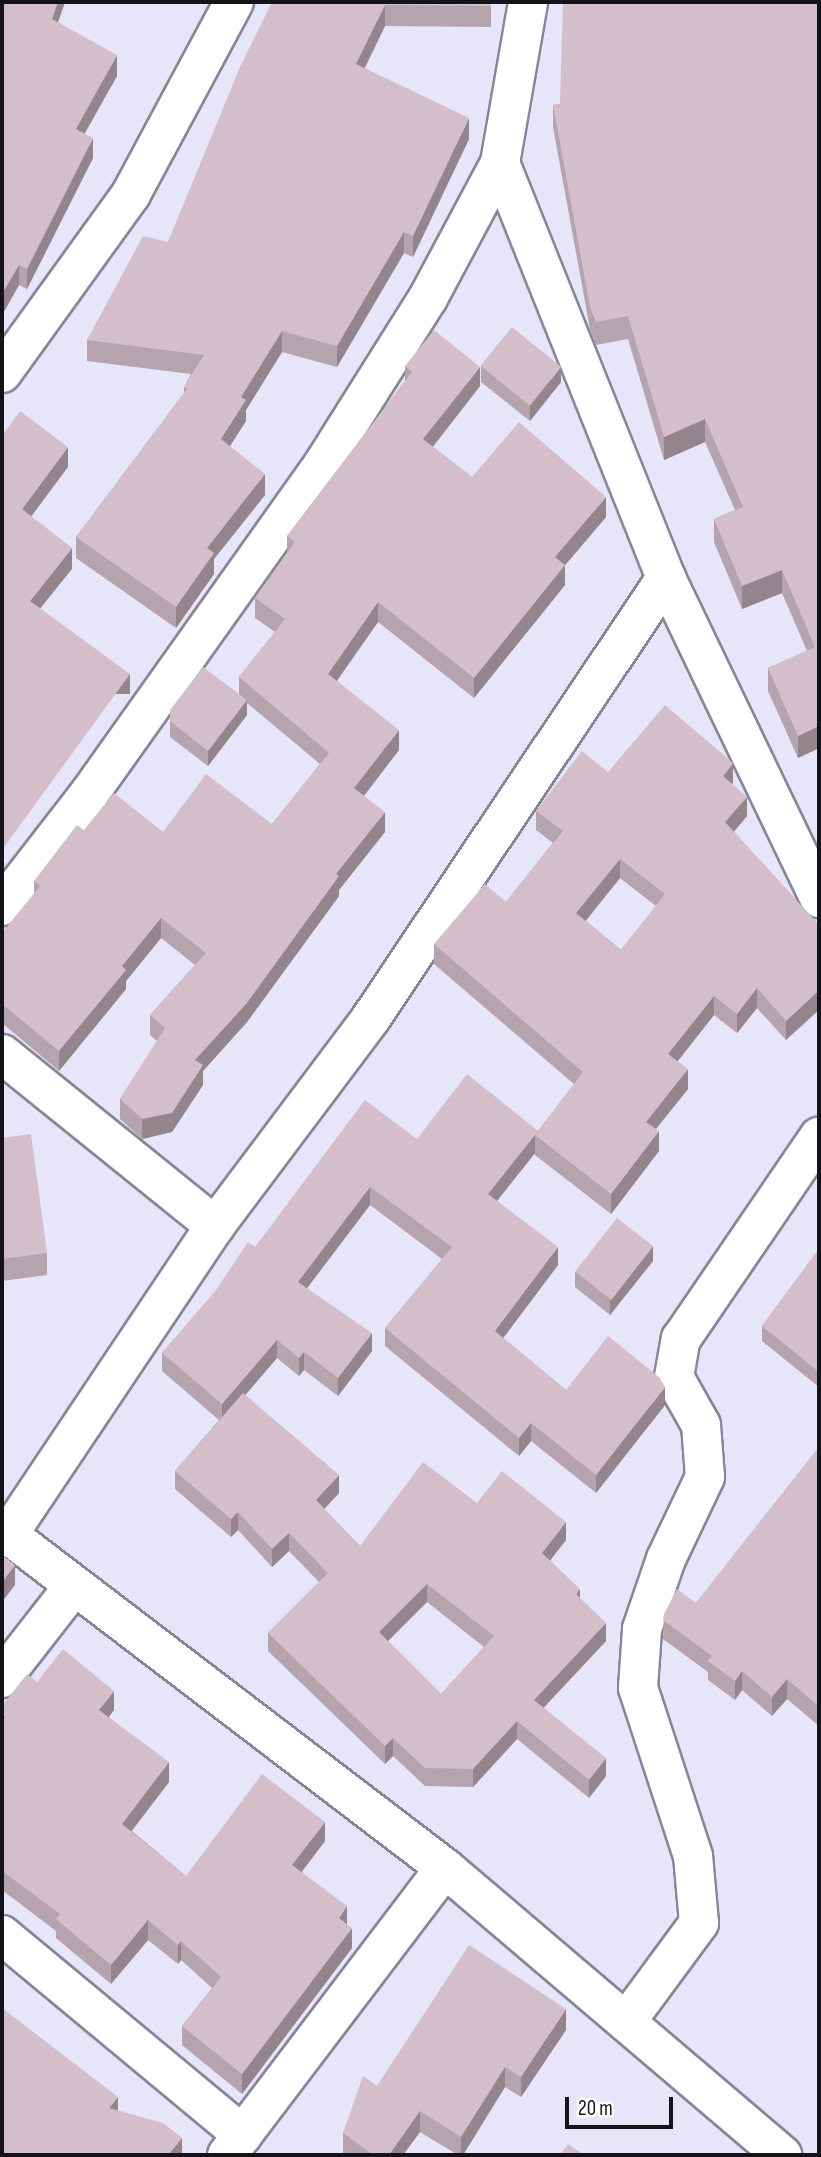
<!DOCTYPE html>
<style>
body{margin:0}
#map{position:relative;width:821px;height:2157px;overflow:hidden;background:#e7e5f9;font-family:"Sofia Sans Condensed",sans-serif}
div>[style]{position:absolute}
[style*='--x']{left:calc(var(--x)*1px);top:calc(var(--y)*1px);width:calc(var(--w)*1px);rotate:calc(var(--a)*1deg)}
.roads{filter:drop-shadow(2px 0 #888598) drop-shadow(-2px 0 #888598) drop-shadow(0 2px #888598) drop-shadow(0 -2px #888598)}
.minor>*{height:38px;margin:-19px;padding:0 19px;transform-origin:19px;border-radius:19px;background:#fff}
.wall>*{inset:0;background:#b5a3ad}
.shaded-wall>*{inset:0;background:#94858d;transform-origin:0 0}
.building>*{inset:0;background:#d3bec9;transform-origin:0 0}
span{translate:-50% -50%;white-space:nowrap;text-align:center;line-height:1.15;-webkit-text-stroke:6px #fff;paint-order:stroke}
.frame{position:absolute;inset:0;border:4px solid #14131a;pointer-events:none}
.scale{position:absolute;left:565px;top:2097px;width:108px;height:32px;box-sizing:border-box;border:4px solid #14131a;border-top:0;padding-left:9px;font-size:21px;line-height:24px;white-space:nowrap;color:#14131a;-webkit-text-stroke:5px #fff;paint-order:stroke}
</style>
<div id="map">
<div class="roads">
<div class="minor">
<div style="--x:500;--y:163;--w:447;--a:68.2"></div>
<div style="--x:666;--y:578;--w:355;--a:64.4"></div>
<div style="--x:2;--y:373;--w:221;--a:-54.2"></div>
<div style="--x:131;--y:194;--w:218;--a:-61.8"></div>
<div style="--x:2;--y:906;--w:142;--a:-52.2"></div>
<div style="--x:89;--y:794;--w:406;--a:-54.6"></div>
<div style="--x:324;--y:463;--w:195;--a:-57.8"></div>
<div style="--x:428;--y:298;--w:153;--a:-61.9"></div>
<div style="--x:500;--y:163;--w:163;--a:-80.1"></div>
<div style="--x:2;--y:1054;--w:274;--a:38.9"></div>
<div style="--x:2;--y:1530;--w:557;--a:37.34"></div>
<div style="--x:445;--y:1868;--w:443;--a:40.4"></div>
<div style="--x:8;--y:1535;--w:372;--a:-56.2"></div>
<div style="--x:215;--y:1226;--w:260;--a:-53.1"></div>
<div style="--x:371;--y:1018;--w:530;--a:-56.16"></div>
<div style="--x:2;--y:1678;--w:115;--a:-52"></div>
<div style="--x:2;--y:1935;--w:313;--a:39.7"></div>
<div style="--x:626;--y:2022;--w:123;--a:-53.6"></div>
<div style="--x:699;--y:1923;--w:67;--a:-95.1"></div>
<div style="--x:693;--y:1856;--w:177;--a:-108.1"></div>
<div style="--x:638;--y:1688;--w:59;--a:-86.1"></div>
<div style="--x:642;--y:1629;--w:74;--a:-71.1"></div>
<div style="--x:666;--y:1559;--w:91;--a:-64.6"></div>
<div style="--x:705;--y:1477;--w:52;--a:-94.4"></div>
<div style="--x:701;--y:1425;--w:55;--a:-119.4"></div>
<div style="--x:674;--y:1377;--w:39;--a:-80"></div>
<div style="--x:681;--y:1339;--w:245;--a:-55.7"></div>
<div style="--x:227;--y:2155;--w:360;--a:-52.8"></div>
</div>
</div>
<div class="wall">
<div style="clip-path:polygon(2px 2px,65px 2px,58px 22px,117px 76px,84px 134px,93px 158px,27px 289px,19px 285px,2px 315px)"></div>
<div style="clip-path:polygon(272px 2px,491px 2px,491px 27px,385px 26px,365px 68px,469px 139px,413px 257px,404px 253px,337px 367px,282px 352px,246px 410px,246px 421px,230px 446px,265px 495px,214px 559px,214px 574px,176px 628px,76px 558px,76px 537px,184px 393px,184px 387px,191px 374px,87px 361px,87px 340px,168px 242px)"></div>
<div style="clip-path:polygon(819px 2px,819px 748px,798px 758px,768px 691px,768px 668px,807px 651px,782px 593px,742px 609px,714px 542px,714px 519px,735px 510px,705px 442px,664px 460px,628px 339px,596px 345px,590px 329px,553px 127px,553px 105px,560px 104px)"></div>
<div style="clip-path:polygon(405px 366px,480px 386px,433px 447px,472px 477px,606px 517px,565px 565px,565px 585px,474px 698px,378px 622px,337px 681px,399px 750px,364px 796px,385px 832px,339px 890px,339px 896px,247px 1022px,203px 1071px,203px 1085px,172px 1132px,142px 1139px,120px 1119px,120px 1099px,157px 1041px,150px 1035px,150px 1015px,195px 965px,161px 938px,126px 981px,126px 989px,59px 1071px,2px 1023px,2px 933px,34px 894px,34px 881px,84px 830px,163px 832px,272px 824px,320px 764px,247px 703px,247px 715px,208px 766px,170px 737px,170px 710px,239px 694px,239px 677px,275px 632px,255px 618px,255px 598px,287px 554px,287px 536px,405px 381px)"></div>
<div style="clip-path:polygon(481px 366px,561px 382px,530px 421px,481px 382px)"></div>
<div style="clip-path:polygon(evenodd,608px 772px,733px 783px,732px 784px,747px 816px,734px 832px,819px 925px,786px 1040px,757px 1008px,737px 1033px,714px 1015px,678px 1061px,688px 1089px,656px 1129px,659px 1151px,611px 1214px,535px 1155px,535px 1153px,497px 1201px,558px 1265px,503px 1338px,566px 1390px,665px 1405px,596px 1493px,531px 1441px,519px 1456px,385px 1346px,385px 1328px,442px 1259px,370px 1205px,307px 1288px,372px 1351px,338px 1396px,304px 1370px,299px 1376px,277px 1358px,245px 1395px,339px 1493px,324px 1509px,360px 1546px,477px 1503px,566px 1540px,550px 1560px,580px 1599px,606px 1641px,543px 1708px,606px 1776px,589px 1798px,517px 1739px,473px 1787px,425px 1786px,393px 1756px,385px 1764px,268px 1651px,268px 1633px,319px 1582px,289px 1551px,272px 1567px,238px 1530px,231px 1537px,175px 1489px,175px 1471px,219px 1420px,162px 1371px,162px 1353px,255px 1247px,417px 1139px,538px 1131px,574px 1084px,434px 964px,434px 944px,506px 902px,553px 843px,536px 830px,536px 811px,608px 772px,620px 878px,656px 906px,621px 950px,586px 921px,620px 878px,608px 772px,427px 1602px,484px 1647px,441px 1694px,388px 1641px,427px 1602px)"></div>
<div style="clip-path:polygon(2px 1138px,47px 1253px,47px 1275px,2px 1281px)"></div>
<div style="clip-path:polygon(819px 1249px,819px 1387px,762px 1341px,762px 1326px)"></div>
<div style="clip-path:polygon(653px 1261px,610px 1315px,575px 1287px,575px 1272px)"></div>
<div style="clip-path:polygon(819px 1447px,819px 1726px,787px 1699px,772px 1716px,742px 1690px,735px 1700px,708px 1680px,708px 1672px,663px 1639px,664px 1614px,696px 1603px)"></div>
<div style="clip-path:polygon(37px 1682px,114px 1710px,109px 1717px,169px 1782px,132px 1831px,186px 1876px,325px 1841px,302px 1872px,347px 1925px,352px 1948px,242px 2094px,182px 2045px,182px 2026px,212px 1988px,181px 1960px,178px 1964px,148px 1940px,111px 1984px,56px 1938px,56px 1931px,2px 1890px,2px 1706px)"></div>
<div style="clip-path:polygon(566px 2030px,521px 2097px,505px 2087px,463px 2155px,458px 2155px,420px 2132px,403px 2155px,346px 2155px,343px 2153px,343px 2133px,377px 2086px)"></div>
</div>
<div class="shaded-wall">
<div style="clip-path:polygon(58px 2px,65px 2px,52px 39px,52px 19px)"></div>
<div style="clip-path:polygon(385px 5px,385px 26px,356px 85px,356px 64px)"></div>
<div style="clip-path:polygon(117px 55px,117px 76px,76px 149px,76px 129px)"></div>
<div style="clip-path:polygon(469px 118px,469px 139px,413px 257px,413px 236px)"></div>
<div style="clip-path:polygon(93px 138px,93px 158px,27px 289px,27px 269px)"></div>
<div style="clip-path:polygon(404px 232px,404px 253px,337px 367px,337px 346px)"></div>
<div style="clip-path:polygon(19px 265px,19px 285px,2px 315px,2px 294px)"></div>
<div style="clip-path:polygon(282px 331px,282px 352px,246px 410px,246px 421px,221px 460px,221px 439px,241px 397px)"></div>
<div style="clip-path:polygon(480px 367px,480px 386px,423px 459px,423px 439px)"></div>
<div style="clip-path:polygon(561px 367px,561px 382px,530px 421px,530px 406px)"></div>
<div style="clip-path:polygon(705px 419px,705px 442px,664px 460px,664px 437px)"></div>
<div style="clip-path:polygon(68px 447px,68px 467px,22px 529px,22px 509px)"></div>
<div style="clip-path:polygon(265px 474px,265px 495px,214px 559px,214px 574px,176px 628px,176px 607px,207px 548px)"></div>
<div style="clip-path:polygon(606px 497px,606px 517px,555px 577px,555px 557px)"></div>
<div style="clip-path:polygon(72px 548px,72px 569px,30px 621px,30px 601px)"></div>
<div style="clip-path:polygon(565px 565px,565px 585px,474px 698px,474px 678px)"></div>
<div style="clip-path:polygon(782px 570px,782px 593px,742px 609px,742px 586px)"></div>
<div style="clip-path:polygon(378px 602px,378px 622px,328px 693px,328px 674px)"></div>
<div style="left:130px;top:674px;width:20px;height:218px;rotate:90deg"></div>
<div style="clip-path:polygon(247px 700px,247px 715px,208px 766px,208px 751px)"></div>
<div style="clip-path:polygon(819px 726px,819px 748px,798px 758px,798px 736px)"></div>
<div style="clip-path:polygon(399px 730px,399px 750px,354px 808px,354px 788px)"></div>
<div style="clip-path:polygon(733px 763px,733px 783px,723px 795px,723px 776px)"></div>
<div style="clip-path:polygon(747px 797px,747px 816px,725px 842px,725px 822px)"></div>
<div style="clip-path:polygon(385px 812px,385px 832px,339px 890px,339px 896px,247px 1022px,203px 1071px,203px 1085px,172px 1132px,142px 1139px,142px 1119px,195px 1060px,336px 874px)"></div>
<div style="clip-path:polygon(620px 859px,620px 878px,576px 932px,576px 913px)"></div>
<div style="clip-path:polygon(161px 918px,161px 938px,126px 981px,126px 989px,59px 1071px,59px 1051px,122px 966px)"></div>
<div style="clip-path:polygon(757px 988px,757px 1008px,737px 1033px,737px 1014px)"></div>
<div style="clip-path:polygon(819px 990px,819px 1010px,786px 1040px,786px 1021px)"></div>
<div style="clip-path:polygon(714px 996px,714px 1015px,668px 1073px,668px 1054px)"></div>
<div style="clip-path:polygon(688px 1069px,688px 1089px,646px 1141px,646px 1122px)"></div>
<div style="clip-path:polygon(659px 1131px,659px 1151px,611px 1214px,611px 1194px)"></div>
<div style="clip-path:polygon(535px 1135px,535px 1153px,488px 1212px,488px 1194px)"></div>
<div style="clip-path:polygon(370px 1187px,370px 1205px,298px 1300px,298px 1282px)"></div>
<div style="clip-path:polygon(653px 1246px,653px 1261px,610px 1315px,610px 1300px)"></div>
<div style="clip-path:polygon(558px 1247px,558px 1265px,495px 1349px,495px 1331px)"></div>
<div style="clip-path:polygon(372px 1333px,372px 1351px,338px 1396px,338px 1378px)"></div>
<div style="clip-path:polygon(277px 1340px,277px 1358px,222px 1422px,222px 1404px)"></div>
<div style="clip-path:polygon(304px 1352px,304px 1370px,299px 1376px,299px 1358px)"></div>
<div style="clip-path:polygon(665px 1387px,665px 1405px,596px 1493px,596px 1475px)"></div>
<div style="clip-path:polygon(531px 1423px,531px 1441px,519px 1456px,519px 1438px)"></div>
<div style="clip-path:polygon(339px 1475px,339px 1493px,316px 1518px,316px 1500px)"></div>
<div style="clip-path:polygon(238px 1512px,238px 1530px,231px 1537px,231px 1519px)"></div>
<div style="clip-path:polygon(566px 1522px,566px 1540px,542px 1571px,542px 1553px)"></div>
<div style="clip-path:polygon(289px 1533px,289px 1551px,272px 1567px,272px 1549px)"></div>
<div style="clip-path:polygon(15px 1565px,15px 1585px,2px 1602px,2px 1582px)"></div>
<div style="clip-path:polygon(427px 1584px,427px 1602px,379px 1650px,379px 1632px)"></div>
<div style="clip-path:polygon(580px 1589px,580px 1607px,576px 1594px)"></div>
<div style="clip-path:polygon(606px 1623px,606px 1641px,534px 1718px,534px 1700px)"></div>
<div style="clip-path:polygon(742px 1671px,742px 1690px,735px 1700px,735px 1681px)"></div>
<div style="clip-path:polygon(787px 1679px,787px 1699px,772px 1716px,772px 1697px)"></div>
<div style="clip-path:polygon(114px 1691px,114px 1710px,99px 1729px,99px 1710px)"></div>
<div style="clip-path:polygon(517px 1721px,517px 1739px,473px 1787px,473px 1769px)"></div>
<div style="clip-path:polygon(393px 1738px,393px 1756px,385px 1764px,385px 1746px)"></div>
<div style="clip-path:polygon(606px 1758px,606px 1776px,589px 1798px,589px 1780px)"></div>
<div style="clip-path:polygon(169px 1762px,169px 1782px,122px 1843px,122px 1824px)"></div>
<div style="clip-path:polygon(325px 1822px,325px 1841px,292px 1884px,292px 1865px)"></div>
<div style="clip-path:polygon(347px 1906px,347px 1925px,339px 1918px)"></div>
<div style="clip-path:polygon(148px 1920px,148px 1940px,111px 1984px,111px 1965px)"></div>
<div style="clip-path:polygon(352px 1928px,352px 1948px,242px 2094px,242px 2074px)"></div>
<div style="clip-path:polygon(181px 1941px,181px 1960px,178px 1964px,178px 1945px)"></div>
<div style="clip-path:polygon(566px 2009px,566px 2030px,521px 2097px,521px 2077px)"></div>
<div style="clip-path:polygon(505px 2067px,505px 2087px,463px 2155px,461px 2155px,461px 2137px)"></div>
<div style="clip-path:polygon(118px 2097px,118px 2117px,109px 2108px)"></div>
<div style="clip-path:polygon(420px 2111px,420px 2132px,403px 2155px,389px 2155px)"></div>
<div style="clip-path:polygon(182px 2138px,182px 2155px,168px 2155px)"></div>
</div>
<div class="building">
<div style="clip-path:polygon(2px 2px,58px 2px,52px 19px,117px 55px,76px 129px,93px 138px,27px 269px,19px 265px,2px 294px)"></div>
<div style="clip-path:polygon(272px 2px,491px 2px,491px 6px,385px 5px,356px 64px,469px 118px,413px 236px,404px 232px,337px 346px,282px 331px,241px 397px,246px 400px,221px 439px,265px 474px,207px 548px,214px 553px,176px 607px,76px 537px,187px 389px,184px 387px,204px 355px,87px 340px,143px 236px,168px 242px,240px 67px)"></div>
<div style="clip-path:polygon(563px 2px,819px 2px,819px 726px,798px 736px,768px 668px,815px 647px,782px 570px,742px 586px,714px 519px,743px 507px,705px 419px,664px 437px,628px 316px,596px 322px,590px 307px,553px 105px,560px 104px)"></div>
<div style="left:512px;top:327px;width:63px;height:50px;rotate:39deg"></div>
<div style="clip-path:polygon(434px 330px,480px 367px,423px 439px,472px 477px,519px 422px,606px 497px,555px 557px,565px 565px,474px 678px,378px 602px,328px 674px,399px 730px,354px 788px,385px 812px,336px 874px,339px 876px,247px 1003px,195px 1060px,203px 1065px,172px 1113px,142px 1119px,120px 1099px,165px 1028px,150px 1015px,206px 953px,161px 918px,122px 966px,126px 970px,59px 1051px,2px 1004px,2px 933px,40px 886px,34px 881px,77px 825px,84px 830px,114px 793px,163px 832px,206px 774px,272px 824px,329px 753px,239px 677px,285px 619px,255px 598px,295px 542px,287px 536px,412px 372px,405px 366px)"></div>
<div style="clip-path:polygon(20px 411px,68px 447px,22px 509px,72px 548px,30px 601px,130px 674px,2px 850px,2px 436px)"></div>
<div style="clip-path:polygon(203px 667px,247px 700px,208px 751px,170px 721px,170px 710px)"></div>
<div style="clip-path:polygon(evenodd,665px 705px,733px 763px,723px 776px,747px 797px,725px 822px,819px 925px,819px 990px,786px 1021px,757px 988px,737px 1014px,714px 996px,668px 1054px,688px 1069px,646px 1122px,659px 1131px,611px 1194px,535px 1135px,583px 1072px,434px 944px,485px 884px,506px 902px,563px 831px,536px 811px,582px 751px,608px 772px,665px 705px,620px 859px,665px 894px,621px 950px,576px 913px,620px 859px)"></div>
<div style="clip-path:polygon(467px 1074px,538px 1131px,488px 1194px,558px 1247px,495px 1331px,566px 1390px,608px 1336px,659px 1377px,665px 1387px,596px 1475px,531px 1423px,519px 1438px,385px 1328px,452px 1247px,370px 1187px,298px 1282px,372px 1333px,338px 1378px,304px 1352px,299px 1358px,277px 1340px,222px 1404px,162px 1353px,216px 1290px,248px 1242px,255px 1247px,365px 1100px,417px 1139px)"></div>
<div style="clip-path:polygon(31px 1134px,47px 1253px,2px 1259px,2px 1138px)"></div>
<div style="left:617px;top:1218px;width:46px;height:68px;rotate:38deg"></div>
<div style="clip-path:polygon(819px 1249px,819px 1372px,762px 1326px)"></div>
<div style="clip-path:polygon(evenodd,243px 1393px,339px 1475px,316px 1500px,360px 1546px,423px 1462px,477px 1503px,502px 1471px,566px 1522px,542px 1553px,580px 1589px,576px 1594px,606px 1623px,534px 1700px,606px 1758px,589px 1780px,517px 1721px,473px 1769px,425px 1768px,393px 1738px,385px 1746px,268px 1633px,328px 1573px,289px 1533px,272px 1549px,238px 1512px,231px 1519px,175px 1471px,243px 1393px,427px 1584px,494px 1636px,441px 1694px,379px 1632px,427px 1584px)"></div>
<div style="clip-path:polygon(819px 1447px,819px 1707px,787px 1679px,772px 1697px,742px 1671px,735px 1681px,708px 1661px,712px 1656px,663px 1620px,664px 1614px,677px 1589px,696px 1603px)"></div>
<div style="clip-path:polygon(2px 1555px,15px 1565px,2px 1582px)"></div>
<div style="clip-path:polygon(63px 1649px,114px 1691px,99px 1710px,169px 1762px,122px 1824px,186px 1876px,262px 1774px,325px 1822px,292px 1865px,347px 1906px,339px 1918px,352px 1928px,242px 2074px,182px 2026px,221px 1977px,181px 1941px,178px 1945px,148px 1920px,111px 1965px,56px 1919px,60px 1914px,2px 1871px,2px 1722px,6px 1717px,2px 1714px,2px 1706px,27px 1674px,37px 1682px)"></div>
<div style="clip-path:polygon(469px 1945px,566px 2009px,521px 2077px,505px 2067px,461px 2137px,420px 2111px,389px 2155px,373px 2155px,343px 2133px,363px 2076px,377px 2086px)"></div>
<div style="clip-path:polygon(2px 2008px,118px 2097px,109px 2108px,163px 2123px,182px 2138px,168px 2155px,2px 2155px)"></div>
<div style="clip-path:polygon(568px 2144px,584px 2155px,560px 2155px)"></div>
</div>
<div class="frame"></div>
<div class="scale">20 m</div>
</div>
